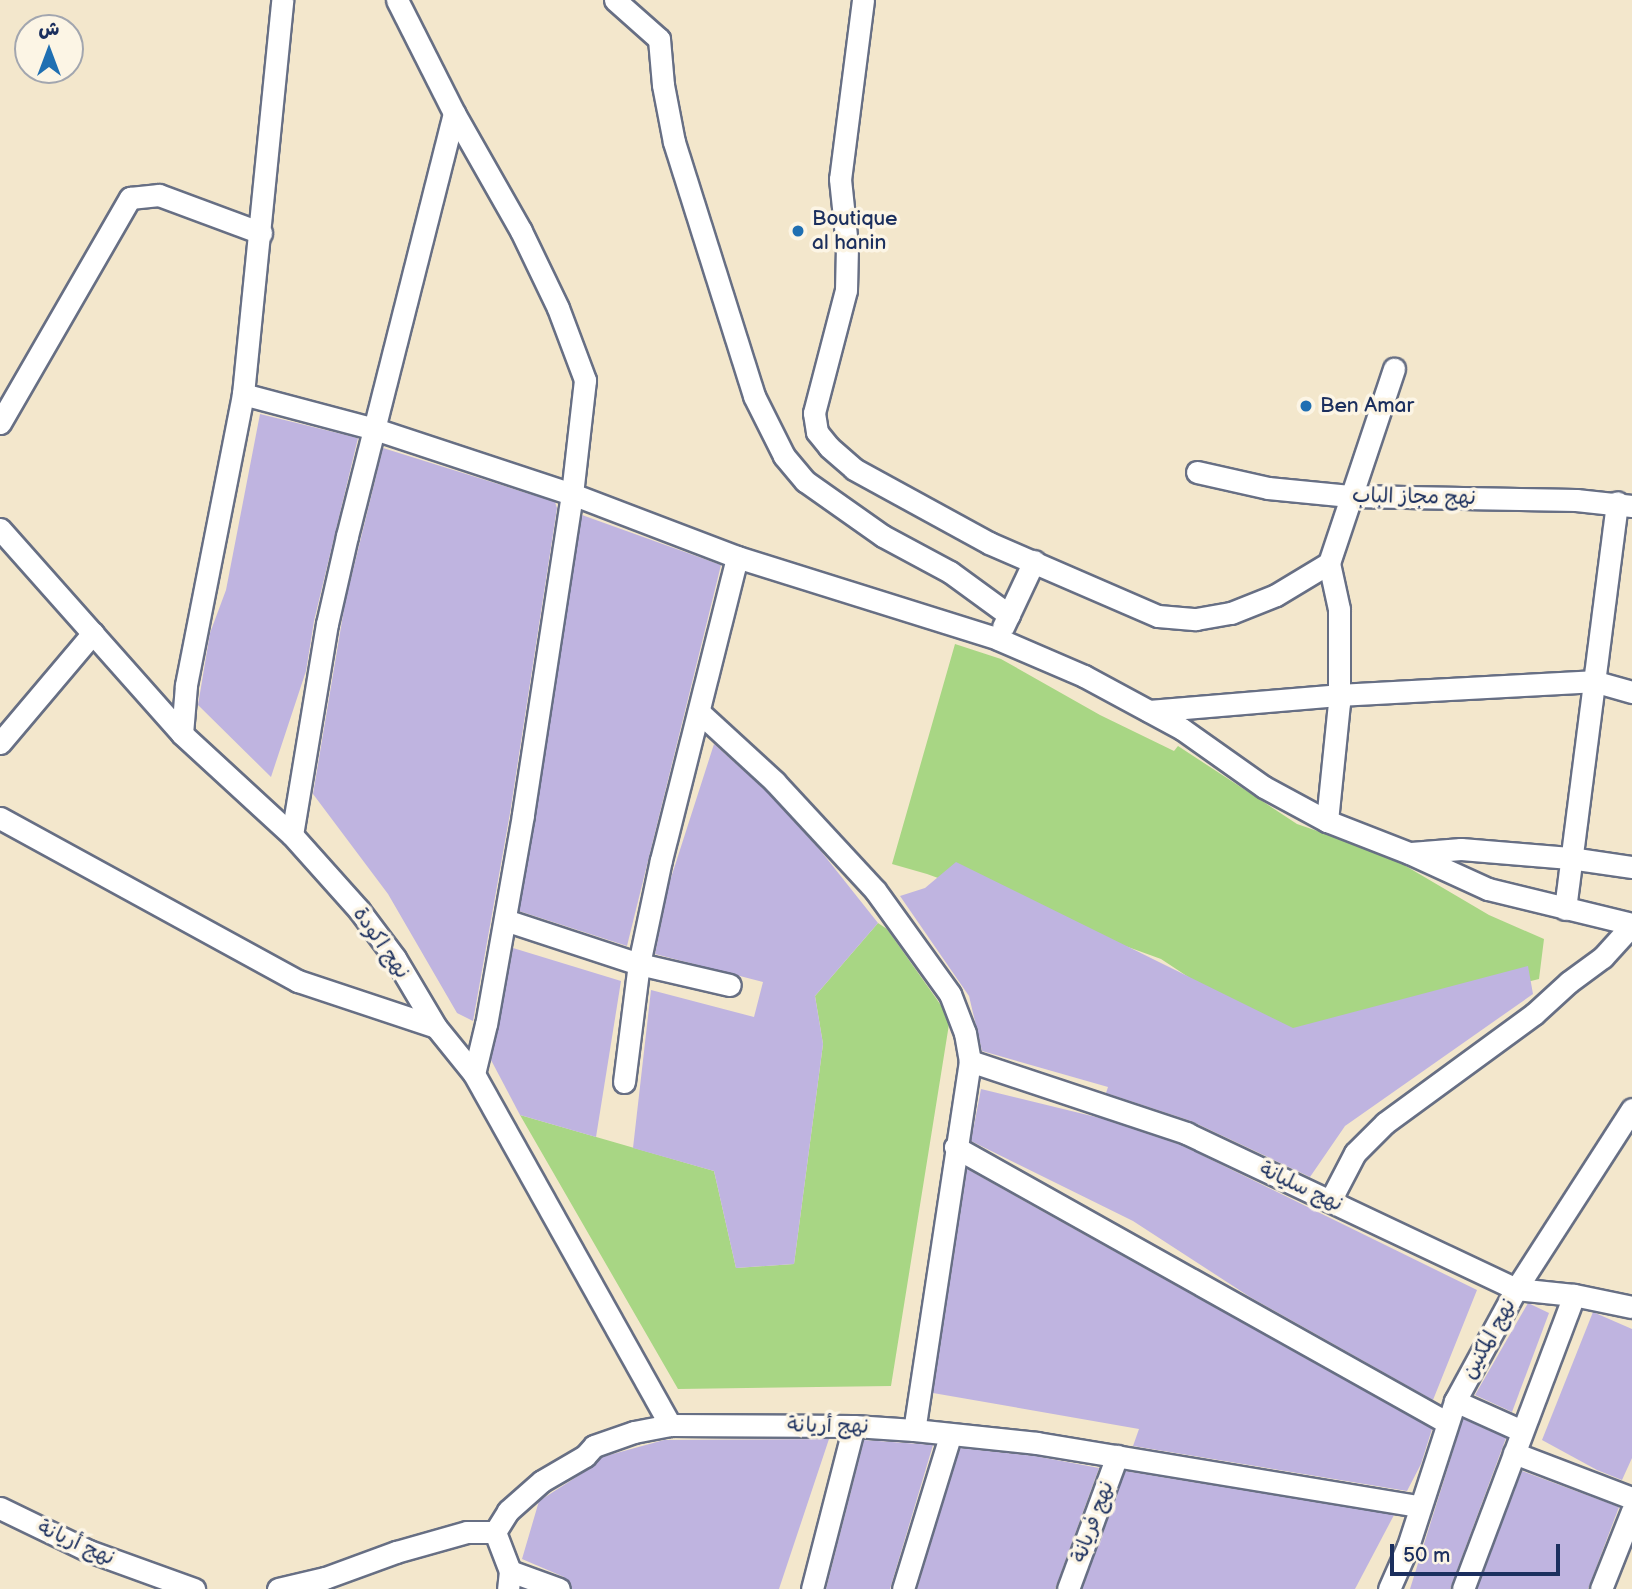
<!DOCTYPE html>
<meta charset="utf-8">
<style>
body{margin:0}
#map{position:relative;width:1632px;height:1589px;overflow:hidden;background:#f3e7cc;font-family:"Balsamiq Sans","Playpen Sans Arabic",sans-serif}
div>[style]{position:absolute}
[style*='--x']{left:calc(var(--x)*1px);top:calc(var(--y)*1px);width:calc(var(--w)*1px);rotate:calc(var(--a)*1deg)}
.green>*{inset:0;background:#a8d684}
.building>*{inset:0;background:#bfb4e0}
.roads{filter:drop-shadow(2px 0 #676f84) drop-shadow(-2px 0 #676f84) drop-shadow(0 2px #676f84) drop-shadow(0 -2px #676f84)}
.street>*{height:21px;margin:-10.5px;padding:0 10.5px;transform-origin:10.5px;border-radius:10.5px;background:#fff}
.dots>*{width:19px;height:19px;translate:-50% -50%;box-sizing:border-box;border:4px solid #fcf5e5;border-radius:50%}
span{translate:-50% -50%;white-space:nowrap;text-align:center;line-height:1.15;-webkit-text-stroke:7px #fcf5e5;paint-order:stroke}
.poi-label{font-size:21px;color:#1b2f5e}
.left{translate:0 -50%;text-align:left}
.street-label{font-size:21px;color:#1b2f5e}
.north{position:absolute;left:14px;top:14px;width:70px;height:70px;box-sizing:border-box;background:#fcf5e5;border:2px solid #a2a6af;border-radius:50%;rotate:0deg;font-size:19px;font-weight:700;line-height:28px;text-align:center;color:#1b2f5e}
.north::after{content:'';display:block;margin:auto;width:24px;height:32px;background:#1f6fb2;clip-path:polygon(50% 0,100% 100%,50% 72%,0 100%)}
.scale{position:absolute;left:1390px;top:1544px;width:170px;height:32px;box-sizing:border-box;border:4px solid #1b2f5e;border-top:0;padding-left:9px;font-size:21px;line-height:24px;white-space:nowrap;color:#1b2f5e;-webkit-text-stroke:5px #fcf5e5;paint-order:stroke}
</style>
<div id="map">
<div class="green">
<div style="clip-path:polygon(955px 644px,1001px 659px,1100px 715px,1174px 751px,1178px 746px,1297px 824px,1387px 855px,1489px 915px,1544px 939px,1539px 979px,1348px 1026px,1293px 1046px,1161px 959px,927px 874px,892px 864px)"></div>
<div style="clip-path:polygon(878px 923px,887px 929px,950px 1018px,891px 1386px,678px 1389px,520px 1115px,714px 1171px,736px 1268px,794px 1264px,823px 1044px,815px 996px)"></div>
</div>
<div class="building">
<div style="clip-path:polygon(260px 414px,358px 438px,314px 621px,306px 671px,271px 777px,198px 705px,210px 633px,226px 590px)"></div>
<div style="clip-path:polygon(383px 448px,555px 502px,557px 508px,510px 813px,473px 1021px,457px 1013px,388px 894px,313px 794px,345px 603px)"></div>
<div style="clip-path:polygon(582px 515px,721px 565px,627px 946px,519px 911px)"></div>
<div style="clip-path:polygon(714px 744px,766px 791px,820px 850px,878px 923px,815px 996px,823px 1044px,794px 1264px,736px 1268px,714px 1171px,633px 1148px,651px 990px,754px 1017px,763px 982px,655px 954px,669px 884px)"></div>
<div style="clip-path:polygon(956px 862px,1293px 1028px,1528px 966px,1533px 994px,1345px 1126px,1310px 1177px,1191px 1121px,1106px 1093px,1108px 1087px,982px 1051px,969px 996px,900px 896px,925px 888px)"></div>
<div style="clip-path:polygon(513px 948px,621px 981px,596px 1137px,520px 1115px,491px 1060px)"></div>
<div style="clip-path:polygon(981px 1089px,1100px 1118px,1181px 1145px,1477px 1290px,1433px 1400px,1250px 1297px,1133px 1221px,971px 1141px)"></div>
<div style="clip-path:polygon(967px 1169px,1432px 1429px,1421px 1464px,1407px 1491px,1133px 1446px,1139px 1429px,933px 1393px)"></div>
<div style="clip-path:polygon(1528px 1303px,1549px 1313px,1512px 1412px,1475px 1395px)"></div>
<div style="clip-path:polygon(1593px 1312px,1632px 1329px,1632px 1458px,1622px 1480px,1597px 1470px,1542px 1440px)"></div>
<div style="clip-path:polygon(1463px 1419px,1506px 1438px,1450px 1589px,1410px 1589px)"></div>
<div style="clip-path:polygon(829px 1439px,779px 1589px,572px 1589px,564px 1577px,522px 1559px,539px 1501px,592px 1467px,602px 1457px,664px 1440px)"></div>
<div style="clip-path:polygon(864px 1440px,933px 1445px,890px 1589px,826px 1589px)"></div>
<div style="clip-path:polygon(960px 1448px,1035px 1456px,1099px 1468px,1055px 1589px,917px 1589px)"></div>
<div style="clip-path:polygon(1125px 1471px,1394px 1515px,1355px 1589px,1082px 1589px)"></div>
<div style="clip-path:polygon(1522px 1471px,1619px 1507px,1588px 1589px,1477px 1589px)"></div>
</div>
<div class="roads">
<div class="street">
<div style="--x:397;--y:0;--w:127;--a:63.2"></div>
<div style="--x:454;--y:113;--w:136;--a:60.4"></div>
<div style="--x:521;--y:231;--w:85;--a:64.3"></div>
<div style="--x:558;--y:308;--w:77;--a:69.4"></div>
<div style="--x:585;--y:380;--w:115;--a:96.5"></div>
<div style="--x:572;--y:494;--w:325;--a:98.7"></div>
<div style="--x:523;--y:815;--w:212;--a:100"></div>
<div style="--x:486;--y:1024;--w:51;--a:103.5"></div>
<div style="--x:615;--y:0;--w:59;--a:41.6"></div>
<div style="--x:659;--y:39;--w:46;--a:85"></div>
<div style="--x:663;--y:85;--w:58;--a:79.1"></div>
<div style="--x:674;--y:142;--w:266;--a:72.5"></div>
<div style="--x:754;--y:396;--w:67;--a:63.4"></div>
<div style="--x:784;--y:456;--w:33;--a:50"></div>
<div style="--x:805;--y:481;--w:95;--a:35.2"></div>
<div style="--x:883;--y:536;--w:76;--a:28.2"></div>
<div style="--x:950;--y:572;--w:73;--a:36.1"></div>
<div style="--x:863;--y:0;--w:180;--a:97.3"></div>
<div style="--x:840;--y:179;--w:67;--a:84"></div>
<div style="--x:847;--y:246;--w:44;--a:91.3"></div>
<div style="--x:846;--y:290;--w:127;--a:104.6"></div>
<div style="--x:814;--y:413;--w:19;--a:81"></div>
<div style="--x:817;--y:432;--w:19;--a:51"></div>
<div style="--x:829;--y:447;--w:33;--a:41"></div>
<div style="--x:854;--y:469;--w:154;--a:28.7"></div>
<div style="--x:989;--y:543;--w:184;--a:23.4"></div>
<div style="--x:1158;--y:616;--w:38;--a:5"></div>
<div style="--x:1196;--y:619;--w:36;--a:-10"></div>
<div style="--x:1231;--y:613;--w:48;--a:-21.8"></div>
<div style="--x:1276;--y:595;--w:62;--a:-31.1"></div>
<div style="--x:243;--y:394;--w:137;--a:14.9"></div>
<div style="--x:375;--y:429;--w:207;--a:18.3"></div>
<div style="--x:572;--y:494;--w:177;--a:20.9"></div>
<div style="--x:737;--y:557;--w:274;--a:17.4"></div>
<div style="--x:998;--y:639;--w:94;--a:23.3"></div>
<div style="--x:1084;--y:676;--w:111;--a:28.4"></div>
<div style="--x:1182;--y:729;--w:100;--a:35.3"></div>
<div style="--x:1264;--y:787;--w:72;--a:28.4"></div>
<div style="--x:1327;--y:821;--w:88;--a:21.3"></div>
<div style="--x:1409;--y:853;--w:87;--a:24.5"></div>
<div style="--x:1488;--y:889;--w:148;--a:13.7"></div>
<div style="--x:0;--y:423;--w:260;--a:-60"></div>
<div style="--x:130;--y:198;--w:29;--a:-6"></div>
<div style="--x:159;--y:195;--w:109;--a:20.4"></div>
<div style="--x:1197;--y:472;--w:73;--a:12.7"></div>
<div style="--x:1268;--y:488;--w:82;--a:5.6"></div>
<div style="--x:1350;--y:496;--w:226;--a:1"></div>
<div style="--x:1576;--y:500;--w:56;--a:6.1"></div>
<div style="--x:0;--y:529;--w:274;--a:48.4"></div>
<div style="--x:182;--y:734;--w:149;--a:42.6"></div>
<div style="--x:292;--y:835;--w:101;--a:48.2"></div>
<div style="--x:359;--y:910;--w:60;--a:53.1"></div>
<div style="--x:395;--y:958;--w:80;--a:59.3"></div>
<div style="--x:436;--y:1027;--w:60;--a:51"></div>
<div style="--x:474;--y:1074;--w:402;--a:60.8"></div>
<div style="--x:1003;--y:627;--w:73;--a:-64.8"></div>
<div style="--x:1149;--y:711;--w:190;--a:-4.8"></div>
<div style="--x:1338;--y:695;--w:255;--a:-3.1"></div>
<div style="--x:1593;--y:681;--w:41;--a:15.8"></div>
<div style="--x:699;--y:712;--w:103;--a:42.6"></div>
<div style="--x:775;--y:782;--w:147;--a:47.2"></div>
<div style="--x:875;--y:890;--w:128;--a:54.2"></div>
<div style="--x:950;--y:994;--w:42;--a:69"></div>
<div style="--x:965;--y:1033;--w:28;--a:80"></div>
<div style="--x:970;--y:1061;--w:373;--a:98.6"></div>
<div style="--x:182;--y:734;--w:49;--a:-85.3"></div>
<div style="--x:186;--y:685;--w:297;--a:-78.9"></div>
<div style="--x:243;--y:394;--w:396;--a:-84.3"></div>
<div style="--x:0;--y:743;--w:144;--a:-49.8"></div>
<div style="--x:0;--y:818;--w:340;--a:28.7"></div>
<div style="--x:298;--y:981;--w:145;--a:18.4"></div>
<div style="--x:1327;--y:821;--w:119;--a:-84.2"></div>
<div style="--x:1339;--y:703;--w:94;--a:-90"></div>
<div style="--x:1339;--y:609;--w:47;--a:-102.3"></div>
<div style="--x:1329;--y:563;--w:205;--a:-71.5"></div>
<div style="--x:292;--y:835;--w:214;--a:-80.6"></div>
<div style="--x:327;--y:624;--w:90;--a:-77.2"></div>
<div style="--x:347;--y:536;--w:436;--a:-75.8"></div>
<div style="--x:1411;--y:853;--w:50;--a:-4.6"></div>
<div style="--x:1461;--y:849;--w:109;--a:4.7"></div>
<div style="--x:1570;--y:858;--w:63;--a:8.3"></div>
<div style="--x:1565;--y:909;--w:410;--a:-82.7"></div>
<div style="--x:505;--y:920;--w:141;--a:18.2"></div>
<div style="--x:639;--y:964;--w:93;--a:13"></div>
<div style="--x:970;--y:1061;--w:228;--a:18.4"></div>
<div style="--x:1186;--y:1133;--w:365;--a:25.3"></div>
<div style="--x:1516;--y:1289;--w:58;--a:5.9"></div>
<div style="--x:1574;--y:1295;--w:59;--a:11.7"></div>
<div style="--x:624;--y:1082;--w:119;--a:-82.8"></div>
<div style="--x:639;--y:964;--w:106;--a:-78.1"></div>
<div style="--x:661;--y:860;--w:312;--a:-75.9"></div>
<div style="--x:955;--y:1147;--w:563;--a:29.25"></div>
<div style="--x:1330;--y:1201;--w:54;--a:-62.5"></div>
<div style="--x:1355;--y:1153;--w:42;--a:-45"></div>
<div style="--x:1385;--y:1123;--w:185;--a:-36.2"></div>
<div style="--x:1534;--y:1014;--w:47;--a:-42.4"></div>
<div style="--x:1569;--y:982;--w:42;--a:-36.3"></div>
<div style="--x:1603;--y:957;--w:43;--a:-47.8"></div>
<div style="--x:1455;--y:1401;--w:73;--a:24.1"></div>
<div style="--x:1514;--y:1453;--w:126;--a:20.9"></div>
<div style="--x:0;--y:1508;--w:99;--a:25.8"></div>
<div style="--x:89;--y:1551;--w:112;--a:19.9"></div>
<div style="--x:495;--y:1532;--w:42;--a:69"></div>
<div style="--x:510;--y:1571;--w:18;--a:96"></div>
<div style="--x:510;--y:1571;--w:52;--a:20.2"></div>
<div style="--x:278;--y:1589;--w:48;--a:-13.2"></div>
<div style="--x:325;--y:1578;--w:76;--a:-20.1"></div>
<div style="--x:396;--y:1552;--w:74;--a:-15.7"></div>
<div style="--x:467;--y:1532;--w:28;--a:0"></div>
<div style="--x:495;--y:1532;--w:25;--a:-58"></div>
<div style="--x:508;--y:1511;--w:45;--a:-41.4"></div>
<div style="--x:542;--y:1481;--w:50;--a:-30.2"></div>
<div style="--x:585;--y:1456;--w:13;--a:-48"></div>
<div style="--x:594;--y:1446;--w:42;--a:-19.3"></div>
<div style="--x:634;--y:1432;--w:37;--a:-11"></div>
<div style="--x:670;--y:1425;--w:184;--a:0.3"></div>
<div style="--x:854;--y:1426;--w:60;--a:3.8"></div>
<div style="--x:914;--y:1430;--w:124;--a:6"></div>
<div style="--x:1037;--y:1443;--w:386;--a:9.4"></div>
<div style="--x:812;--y:1589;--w:168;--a:-75.6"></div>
<div style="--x:903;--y:1589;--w:160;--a:-72.9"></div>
<div style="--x:1068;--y:1589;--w:142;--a:-69.8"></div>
<div style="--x:1389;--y:1589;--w:47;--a:-66.2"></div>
<div style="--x:1408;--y:1546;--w:152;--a:-72"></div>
<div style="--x:1455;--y:1401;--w:128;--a:-61.4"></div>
<div style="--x:1516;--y:1289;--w:214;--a:-57.2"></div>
<div style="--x:1463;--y:1589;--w:314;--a:-69.3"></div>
<div style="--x:1601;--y:1589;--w:84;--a:-68.3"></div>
</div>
</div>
<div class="dots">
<div style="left:798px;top:231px;background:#1f6fb2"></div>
<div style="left:1306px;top:406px;background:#1f6fb2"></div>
</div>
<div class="poi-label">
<span class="left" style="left:812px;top:231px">Boutique<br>al hanin</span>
<span class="left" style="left:1320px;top:406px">Ben Amar</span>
</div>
<div class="street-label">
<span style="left:1414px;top:497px;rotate:1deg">نهج مجاز الباب</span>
<span style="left:381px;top:943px;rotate:55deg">نهج اكودة</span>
<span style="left:1301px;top:1187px;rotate:25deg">نهج سليانة</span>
<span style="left:1489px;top:1339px;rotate:-61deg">نهج المكنين</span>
<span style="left:828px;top:1426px;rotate:1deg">نهج أريانة</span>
<span style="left:1093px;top:1522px;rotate:-70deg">نهج فريانة</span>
<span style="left:76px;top:1543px;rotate:24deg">نهج أريانة</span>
</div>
<div class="north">ش</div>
<div class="scale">50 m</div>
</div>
